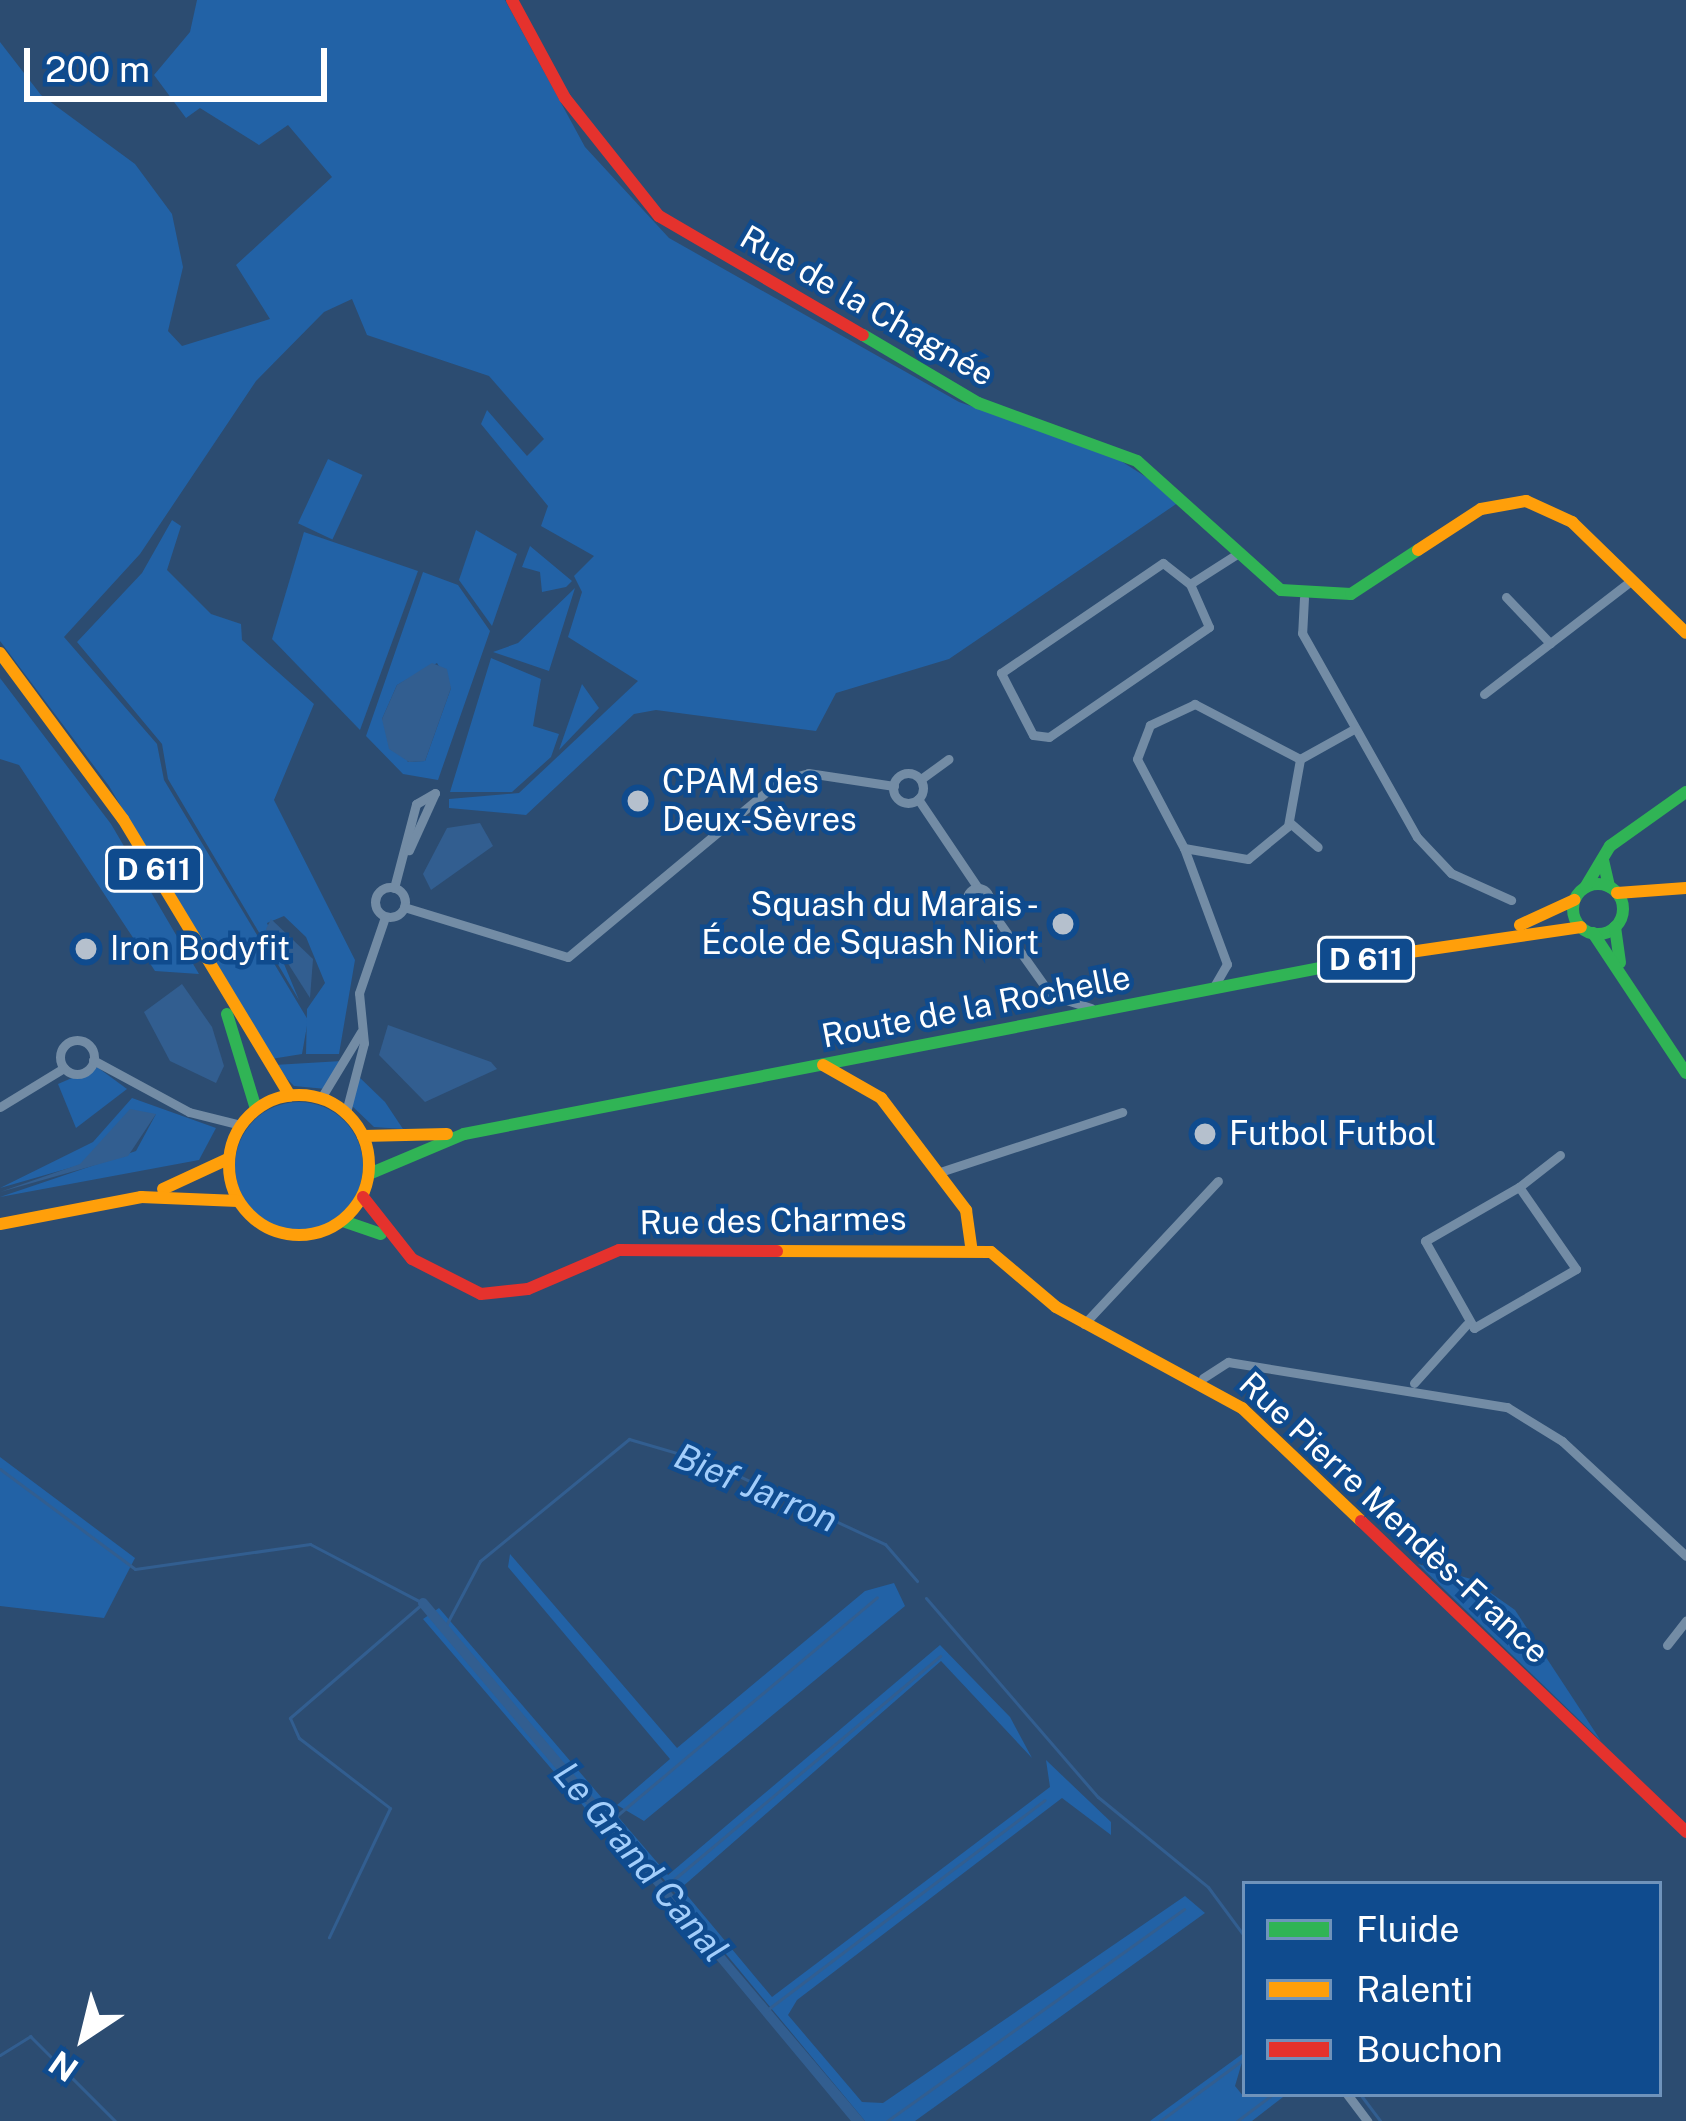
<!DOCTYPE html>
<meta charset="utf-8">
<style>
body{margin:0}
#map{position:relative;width:1686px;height:2121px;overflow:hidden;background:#2c4c71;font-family:"Public Sans",sans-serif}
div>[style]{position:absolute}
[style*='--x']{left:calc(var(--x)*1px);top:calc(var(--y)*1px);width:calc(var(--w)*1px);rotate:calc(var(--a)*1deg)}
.green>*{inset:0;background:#2262a6;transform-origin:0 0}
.round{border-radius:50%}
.water>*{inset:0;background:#325e90}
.stream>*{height:3px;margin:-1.5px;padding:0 1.5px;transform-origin:1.5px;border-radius:1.5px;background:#325e90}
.canal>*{height:10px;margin:-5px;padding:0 5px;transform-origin:5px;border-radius:5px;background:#325e90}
.street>*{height:9px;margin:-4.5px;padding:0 4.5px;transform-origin:4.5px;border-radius:4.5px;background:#738ca5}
.street>.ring{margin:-4.5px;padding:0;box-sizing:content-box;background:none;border:9px solid #738ca5;border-radius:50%}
.fast>*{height:12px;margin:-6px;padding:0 6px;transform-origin:6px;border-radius:6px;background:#30b455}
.fast>.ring{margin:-6px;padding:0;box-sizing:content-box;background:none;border:12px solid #30b455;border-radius:50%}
.slow>*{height:12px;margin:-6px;padding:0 6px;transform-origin:6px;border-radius:6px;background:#ff9f0a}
.slow>.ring{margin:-6px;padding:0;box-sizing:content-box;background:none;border:12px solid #ff9f0a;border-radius:50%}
.jam>*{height:12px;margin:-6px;padding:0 6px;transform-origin:6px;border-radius:6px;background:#e5322d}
.dots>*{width:33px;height:33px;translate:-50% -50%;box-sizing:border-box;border:6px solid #0f4b8e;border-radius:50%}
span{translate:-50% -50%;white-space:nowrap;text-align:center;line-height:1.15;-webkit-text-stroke:9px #0f4b8e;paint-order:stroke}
.shield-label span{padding:3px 9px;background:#0f4b8e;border:3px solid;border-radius:9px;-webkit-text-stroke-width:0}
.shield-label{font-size:30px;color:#fff;font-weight:700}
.street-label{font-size:33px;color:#fff}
.poi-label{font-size:33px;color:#fff}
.left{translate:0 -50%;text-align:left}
.right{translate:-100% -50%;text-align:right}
.water-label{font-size:36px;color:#a3cefb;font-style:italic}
.legend{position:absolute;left:1242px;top:1881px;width:420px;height:216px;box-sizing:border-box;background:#0f4b8e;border:3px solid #6f93bb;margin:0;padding:15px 21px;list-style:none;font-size:36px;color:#fff}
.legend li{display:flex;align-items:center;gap:24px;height:60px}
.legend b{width:60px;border:3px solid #6f93bb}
.north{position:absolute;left:24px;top:1977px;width:120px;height:120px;-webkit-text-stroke:9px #0f4b8e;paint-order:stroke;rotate:215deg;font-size:33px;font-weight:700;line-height:48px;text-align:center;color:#fff}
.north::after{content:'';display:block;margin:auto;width:42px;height:54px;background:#fff;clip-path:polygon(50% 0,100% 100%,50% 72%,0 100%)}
.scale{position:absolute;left:24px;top:48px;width:303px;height:54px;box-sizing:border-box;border:6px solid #fff;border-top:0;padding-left:15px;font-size:36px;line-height:42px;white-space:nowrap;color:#fff;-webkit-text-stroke:9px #0f4b8e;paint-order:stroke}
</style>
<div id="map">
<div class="green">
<div style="clip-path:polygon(197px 0,505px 0,585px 147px,669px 238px,959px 402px,1110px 454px,1182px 500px,949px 659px,836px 693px,816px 731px,656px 710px,634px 714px,526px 815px,449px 808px,449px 799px,519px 793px,638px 681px,568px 637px,582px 592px,574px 576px,594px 556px,541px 526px,548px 506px,481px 424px,487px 410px,527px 456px,544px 439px,489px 376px,367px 335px,352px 299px,324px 312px,256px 381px,140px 554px,64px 637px,157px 744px,164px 780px,308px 1020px,302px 1054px,271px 1059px,109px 786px,0 641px,0 42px,41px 95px,135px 164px,172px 214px,183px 267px,168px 331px,182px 346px,270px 319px,236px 265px,332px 177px,288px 125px,259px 145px,200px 108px,186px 118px,154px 75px,190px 32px)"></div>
<div style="left:328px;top:459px;width:38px;height:71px;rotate:25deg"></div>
<div style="clip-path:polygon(172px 520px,181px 526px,167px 570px,211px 614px,241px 624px,242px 640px,314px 704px,274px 800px,355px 960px,339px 1054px,306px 1054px,307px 1009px,325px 983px,306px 937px,284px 916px,267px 923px,299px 1000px,168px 779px,162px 744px,77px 642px,142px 573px)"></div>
<div style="clip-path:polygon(476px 530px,517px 554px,492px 626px,459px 580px)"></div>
<div style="clip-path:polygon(304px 532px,418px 571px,360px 730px,272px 639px)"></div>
<div style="clip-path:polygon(530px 546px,572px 581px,566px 587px,542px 592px,540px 572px,522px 567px)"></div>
<div style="clip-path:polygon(evenodd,423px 572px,458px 585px,490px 631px,438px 780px,403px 774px,366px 736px,423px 572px,437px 663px,451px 688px,425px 761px,408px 762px,382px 719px,397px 685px,437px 663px)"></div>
<div style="clip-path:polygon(575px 588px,549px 671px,493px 652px,518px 643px)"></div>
<div style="clip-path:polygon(491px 658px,541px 679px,533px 726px,559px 734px,551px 757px,512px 792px,450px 792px)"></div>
<div style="clip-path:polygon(0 678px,111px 824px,199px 974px,155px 971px,19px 765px,0 759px)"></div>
<div style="clip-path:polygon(582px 684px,599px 708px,559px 750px)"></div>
<div style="clip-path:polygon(342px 1061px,326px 1089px,294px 1086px,274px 1065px)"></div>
<div style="clip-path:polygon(97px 1067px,127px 1089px,76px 1128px,58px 1084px)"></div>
<div style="clip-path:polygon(356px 1074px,385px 1102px,403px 1129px,374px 1127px,352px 1106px)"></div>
<div style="clip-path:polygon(132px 1098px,216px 1128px,199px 1160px,0 1197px,136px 1151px,156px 1114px,80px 1165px,0 1188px,93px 1142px)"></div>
<div class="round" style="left:235px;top:1102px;width:128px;height:128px"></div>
<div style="clip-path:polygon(0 1457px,135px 1558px,104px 1618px,0 1606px)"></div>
<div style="clip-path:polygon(510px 1554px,677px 1748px,865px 1591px,894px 1583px,905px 1606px,644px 1821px,617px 1805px,670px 1759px,508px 1567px)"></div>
<div style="clip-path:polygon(1418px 1564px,1471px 1579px,1515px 1610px,1601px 1741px)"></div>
<div style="clip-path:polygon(439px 1608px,668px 1875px,940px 1645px,1010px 1717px,1032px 1758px,941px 1661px,681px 1888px,772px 1997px,1050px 1787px,1046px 1760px,1111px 1822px,1111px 1835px,1062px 1798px,797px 2000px,788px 2015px,862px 2102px,883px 2103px,1185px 1896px,1205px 1913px,915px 2121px,865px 2121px,622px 1829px,603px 1829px,423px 1619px)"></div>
<div style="clip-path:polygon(1245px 2052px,1235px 2086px,1244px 2097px,1287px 2094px,1252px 2121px,1150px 2121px)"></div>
</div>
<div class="water">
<div style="clip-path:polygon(432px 663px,447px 669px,451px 688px,425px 761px,409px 762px,389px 749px,382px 719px,397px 685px)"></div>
<div style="clip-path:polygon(480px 823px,493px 846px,431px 890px,423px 874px,447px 828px)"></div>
<div style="clip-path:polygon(271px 919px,313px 959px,310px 998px,266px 929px)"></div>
<div style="clip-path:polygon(182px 984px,212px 1027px,224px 1066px,216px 1083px,170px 1061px,144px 1012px)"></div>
<div style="clip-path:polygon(388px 1025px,491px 1062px,497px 1069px,425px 1102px,379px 1055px)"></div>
<div style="clip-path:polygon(130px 1109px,156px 1114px,128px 1156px,0 1192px,80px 1164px)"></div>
<div style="clip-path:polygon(624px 1832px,672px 1893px,865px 2121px,851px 2121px,616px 1839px)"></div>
</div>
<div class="stream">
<div style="--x:0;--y:1469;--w:168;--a:36.5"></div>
<div style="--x:135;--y:1569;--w:177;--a:-8.1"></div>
<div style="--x:310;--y:1544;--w:127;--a:27.6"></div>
<div style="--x:423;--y:1603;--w:176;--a:139.2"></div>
<div style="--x:290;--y:1718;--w:22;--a:66"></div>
<div style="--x:299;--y:1738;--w:115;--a:37.6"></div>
<div style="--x:390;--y:1808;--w:143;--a:115.3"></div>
<div style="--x:926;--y:1598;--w:263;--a:49.2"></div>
<div style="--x:1098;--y:1797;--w:142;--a:39.3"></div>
<div style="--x:1208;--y:1887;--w:62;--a:53.5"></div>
<div style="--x:444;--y:1629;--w:77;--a:-62.1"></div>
<div style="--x:480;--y:1561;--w:193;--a:-39.3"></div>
<div style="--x:629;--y:1439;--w:85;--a:16.3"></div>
<div style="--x:711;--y:1463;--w:192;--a:25"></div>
<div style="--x:885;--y:1544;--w:49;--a:49.1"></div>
<div style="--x:608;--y:1823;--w:351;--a:-40"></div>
<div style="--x:666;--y:1886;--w:358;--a:-40"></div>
<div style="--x:767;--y:2010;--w:348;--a:-37.1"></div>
<div style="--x:0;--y:2055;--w:36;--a:-32"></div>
<div style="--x:30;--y:2036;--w:120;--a:45"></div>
<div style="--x:1360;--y:2094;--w:34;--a:53"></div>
<div style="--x:887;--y:2121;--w:365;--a:-35.5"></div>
<div style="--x:1160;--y:2121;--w:106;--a:-36.5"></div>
<div style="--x:1237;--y:2121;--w:45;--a:-36.9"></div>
</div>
<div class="canal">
<div style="--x:423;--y:1603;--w:315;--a:49.9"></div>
</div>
<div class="street">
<div style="--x:1163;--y:563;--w:34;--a:38"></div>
<div style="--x:1190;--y:584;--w:47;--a:66.2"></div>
<div style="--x:1209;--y:627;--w:194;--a:145.5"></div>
<div style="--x:1049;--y:737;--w:16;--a:-173"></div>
<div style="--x:1033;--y:735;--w:70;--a:-117.3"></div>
<div style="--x:1001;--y:673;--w:196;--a:-34.2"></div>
<div style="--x:1190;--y:584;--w:59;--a:-32.6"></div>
<div style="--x:1506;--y:597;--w:64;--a:46.3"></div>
<div style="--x:1304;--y:598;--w:35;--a:93"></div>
<div style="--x:1302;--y:633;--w:234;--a:60.6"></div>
<div style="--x:1417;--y:837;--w:50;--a:46.6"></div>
<div style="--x:1451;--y:873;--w:66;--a:24.2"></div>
<div style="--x:1484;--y:694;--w:187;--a:-37.6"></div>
<div style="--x:1300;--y:759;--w:119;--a:-152.4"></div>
<div style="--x:1195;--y:704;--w:50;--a:155"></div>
<div style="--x:1150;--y:725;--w:36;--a:111"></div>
<div style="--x:1137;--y:759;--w:101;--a:62.2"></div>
<div style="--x:1184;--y:848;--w:65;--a:9.8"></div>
<div style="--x:1248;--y:859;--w:52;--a:-39.5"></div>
<div style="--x:1288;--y:826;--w:68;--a:-79.8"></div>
<div style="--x:1300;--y:759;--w:62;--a:-29.1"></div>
<div class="ring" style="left:893px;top:773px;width:21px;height:21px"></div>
<div style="--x:921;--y:779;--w:34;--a:-36"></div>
<div style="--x:918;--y:799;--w:107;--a:56"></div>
<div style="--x:1289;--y:822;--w:38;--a:41"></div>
<div style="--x:1184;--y:848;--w:124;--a:69.7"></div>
<div style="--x:1227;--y:964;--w:24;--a:120"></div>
<div class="ring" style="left:375px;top:887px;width:21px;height:21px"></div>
<div class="ring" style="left:967px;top:888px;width:13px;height:13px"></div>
<div style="--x:394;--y:888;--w:87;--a:-75.3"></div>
<div style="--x:416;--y:804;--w:22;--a:-30"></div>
<div style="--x:435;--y:793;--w:63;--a:114.5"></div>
<div style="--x:987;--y:905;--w:110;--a:54.6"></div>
<div style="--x:1051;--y:995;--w:42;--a:18"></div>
<div style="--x:404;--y:907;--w:171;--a:17"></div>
<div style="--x:568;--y:957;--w:275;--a:-39.8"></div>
<div style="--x:779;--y:781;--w:30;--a:-15"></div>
<div style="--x:808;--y:773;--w:87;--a:8.6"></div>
<div class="ring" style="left:60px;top:1040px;width:25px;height:25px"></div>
<div style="--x:93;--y:1060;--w:109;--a:28.4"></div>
<div style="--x:189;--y:1112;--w:54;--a:14"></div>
<div style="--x:321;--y:1098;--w:77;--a:-58.8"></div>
<div style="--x:0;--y:1107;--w:75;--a:-31.4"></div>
<div style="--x:346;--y:1112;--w:71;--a:-75.4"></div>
<div style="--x:364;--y:1043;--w:50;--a:-95.7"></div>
<div style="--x:359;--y:993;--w:80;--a:-71.1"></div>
<div style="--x:937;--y:1173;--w:195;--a:-18.2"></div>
<div style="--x:1519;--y:1187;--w:100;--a:55.2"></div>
<div style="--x:1576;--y:1269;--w:118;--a:150"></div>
<div style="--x:1474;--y:1328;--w:100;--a:-119.4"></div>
<div style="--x:1425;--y:1241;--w:108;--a:-29.9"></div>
<div style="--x:1519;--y:1187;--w:52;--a:-38"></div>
<div style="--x:1084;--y:1324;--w:196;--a:-46.9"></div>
<div style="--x:1203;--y:1378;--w:30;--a:-33"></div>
<div style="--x:1228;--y:1362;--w:283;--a:9.2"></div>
<div style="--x:1507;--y:1407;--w:65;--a:31.7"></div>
<div style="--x:1562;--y:1441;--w:169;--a:42.8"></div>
<div style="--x:1414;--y:1383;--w:79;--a:-48.1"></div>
<div style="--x:1667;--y:1645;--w:31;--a:-52"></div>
<div style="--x:1347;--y:2094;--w:34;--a:53"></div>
</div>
<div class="fast">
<div style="--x:863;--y:335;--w:134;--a:30.6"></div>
<div style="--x:978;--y:403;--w:169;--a:20"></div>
<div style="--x:1137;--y:461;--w:193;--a:41.9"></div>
<div style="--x:1281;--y:590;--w:70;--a:3.3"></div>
<div style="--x:1351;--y:594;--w:80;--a:-33.3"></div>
<div style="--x:1603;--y:860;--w:27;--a:77"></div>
<div class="ring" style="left:1573px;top:884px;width:38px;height:38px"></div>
<div style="--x:1586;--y:886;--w:47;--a:-59"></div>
<div style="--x:1610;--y:846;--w:93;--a:-35.4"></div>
<div style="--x:1615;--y:927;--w:36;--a:82"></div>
<div style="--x:1593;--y:933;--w:168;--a:56.4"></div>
<div style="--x:227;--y:1014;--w:99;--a:73"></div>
<div style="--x:369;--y:1174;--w:103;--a:-22.8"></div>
<div style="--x:464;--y:1134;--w:929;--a:-10.98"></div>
<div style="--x:343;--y:1221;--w:40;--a:18.9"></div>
</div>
<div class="slow">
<div style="--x:1418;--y:550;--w:75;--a:-33.1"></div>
<div style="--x:1481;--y:509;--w:46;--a:-10.1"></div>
<div style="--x:1526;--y:501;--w:51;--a:24.5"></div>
<div style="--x:1572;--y:522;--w:159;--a:44.2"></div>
<div style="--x:0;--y:653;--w:207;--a:53.5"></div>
<div style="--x:123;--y:819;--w:323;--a:58.9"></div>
<div style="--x:1617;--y:893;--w:69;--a:-4.1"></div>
<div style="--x:1520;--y:925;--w:60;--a:-24.8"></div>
<div style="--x:1376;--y:957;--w:207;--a:-8.3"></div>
<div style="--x:823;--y:1065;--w:67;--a:29.6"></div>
<div style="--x:881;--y:1098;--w:141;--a:52.8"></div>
<div style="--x:966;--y:1210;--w:37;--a:82"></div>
<div class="ring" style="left:229px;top:1095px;width:128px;height:128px"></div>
<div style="--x:363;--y:1136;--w:84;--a:-1.4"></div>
<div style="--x:163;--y:1189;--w:72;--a:-24.8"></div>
<div style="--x:0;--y:1224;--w:144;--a:-10.8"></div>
<div style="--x:141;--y:1197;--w:97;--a:2.4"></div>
<div style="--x:777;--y:1251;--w:214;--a:0.3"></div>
<div style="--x:991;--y:1252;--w:85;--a:40.2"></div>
<div style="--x:1056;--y:1307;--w:212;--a:28.5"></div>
<div style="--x:1242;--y:1408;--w:164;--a:43.5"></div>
</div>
<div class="jam">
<div style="--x:512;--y:0;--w:111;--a:61.6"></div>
<div style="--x:565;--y:98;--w:151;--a:51.5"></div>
<div style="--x:659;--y:216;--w:236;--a:30.3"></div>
<div style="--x:363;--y:1197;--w:79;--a:51.7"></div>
<div style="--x:412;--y:1259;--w:77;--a:26.9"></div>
<div style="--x:481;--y:1294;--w:47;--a:-6.1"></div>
<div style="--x:528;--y:1289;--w:99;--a:-23.2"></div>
<div style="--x:619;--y:1250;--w:158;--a:0.4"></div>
<div style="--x:1361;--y:1521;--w:450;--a:43.7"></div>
</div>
<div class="dots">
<div style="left:638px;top:801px;background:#b5c0cd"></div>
<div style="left:1063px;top:924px;background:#b5c0cd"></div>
<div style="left:86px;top:949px;background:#b5c0cd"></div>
<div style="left:1205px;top:1134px;background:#b5c0cd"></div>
</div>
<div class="shield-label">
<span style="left:154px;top:869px">D 611</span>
<span style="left:1366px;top:959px">D 611</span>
</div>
<div class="street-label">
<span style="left:867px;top:306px;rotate:30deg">Rue de la Chagnée</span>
<span style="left:976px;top:1007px;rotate:-11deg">Route de la Rochelle</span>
<span style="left:773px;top:1221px;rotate:-1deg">Rue des Charmes</span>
<span style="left:1394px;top:1518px;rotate:43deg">Rue Pierre Mendès-France</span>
</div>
<div class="poi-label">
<span class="left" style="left:662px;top:801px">CPAM des<br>Deux-Sèvres</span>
<span class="right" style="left:1039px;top:924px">Squash du Marais -<br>École de Squash Niort</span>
<span class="left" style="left:110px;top:949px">Iron Bodyfit</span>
<span class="left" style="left:1229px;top:1134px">Futbol Futbol</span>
</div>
<div class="water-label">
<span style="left:756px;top:1488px;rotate:23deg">Bief Jarron</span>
<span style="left:641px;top:1862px;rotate:50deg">Le Grand Canal</span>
</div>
<ul class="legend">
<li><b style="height:15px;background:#30b455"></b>Fluide</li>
<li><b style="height:15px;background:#ff9f0a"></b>Ralenti</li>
<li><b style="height:15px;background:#e5322d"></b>Bouchon</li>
</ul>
<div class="north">N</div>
<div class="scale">200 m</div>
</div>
